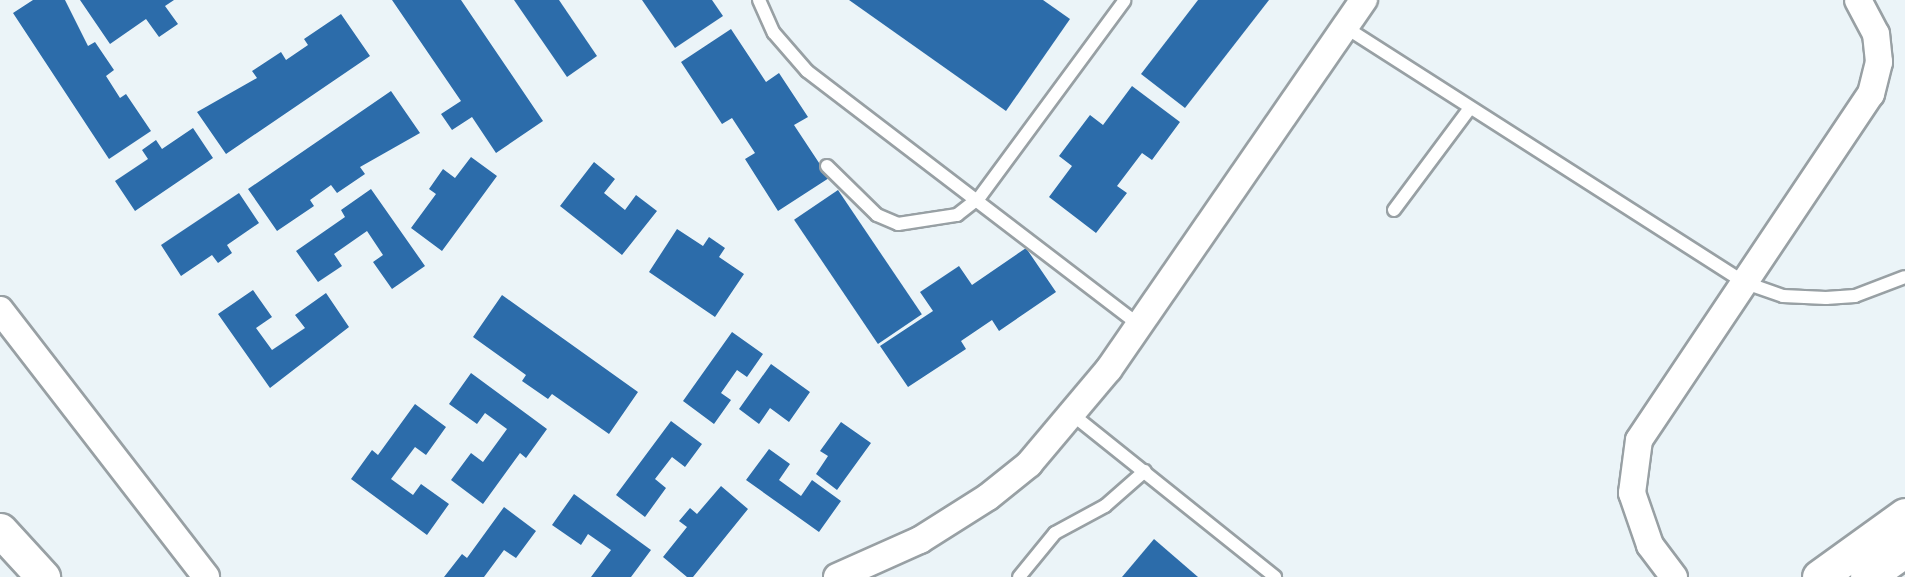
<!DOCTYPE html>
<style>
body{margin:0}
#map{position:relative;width:1905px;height:577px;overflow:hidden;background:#ebf4f8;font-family:"Golos Text",sans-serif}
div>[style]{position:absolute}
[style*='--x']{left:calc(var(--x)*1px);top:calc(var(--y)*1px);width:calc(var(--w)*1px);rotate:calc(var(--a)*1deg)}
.building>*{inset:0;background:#2c6caa;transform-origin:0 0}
.roads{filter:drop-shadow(2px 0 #98a0a4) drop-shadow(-2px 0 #98a0a4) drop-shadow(0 2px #98a0a4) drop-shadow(0 -2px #98a0a4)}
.service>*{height:12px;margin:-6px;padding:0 6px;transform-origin:6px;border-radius:6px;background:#fff}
.minor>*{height:26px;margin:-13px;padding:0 13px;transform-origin:13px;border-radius:13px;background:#fff}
.secondary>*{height:33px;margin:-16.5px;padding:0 16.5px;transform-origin:16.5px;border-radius:16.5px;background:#fff}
.motorway>*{height:33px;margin:-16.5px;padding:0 16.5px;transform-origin:16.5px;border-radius:16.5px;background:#fff}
span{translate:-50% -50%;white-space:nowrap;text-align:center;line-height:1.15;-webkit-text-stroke:6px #fff;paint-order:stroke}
</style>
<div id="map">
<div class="building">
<div style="clip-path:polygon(33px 0,65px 0,88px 46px,95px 42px,114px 70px,106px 76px,120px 98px,126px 94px,151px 131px,109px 159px,13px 13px)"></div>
<div style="clip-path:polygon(80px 0,174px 0,165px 6px,178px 24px,159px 37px,146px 19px,110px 44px)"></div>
<div style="clip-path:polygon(392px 0,461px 0,543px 121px,496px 153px,472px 117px,452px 130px,441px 114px,461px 101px)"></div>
<div style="clip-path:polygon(514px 0,559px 0,597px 56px,567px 77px)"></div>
<div style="clip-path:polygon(642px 0,712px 0,723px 16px,675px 48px)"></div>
<div style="clip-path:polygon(849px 0,1043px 0,1070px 19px,1006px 111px)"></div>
<div style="clip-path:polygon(1198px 0,1269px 0,1185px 108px,1141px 74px)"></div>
<div style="clip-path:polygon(341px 14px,370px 56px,226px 154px,197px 112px,257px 78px,252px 71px,281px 52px,286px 60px,308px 45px,304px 39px)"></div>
<div style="clip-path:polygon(731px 29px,766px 82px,779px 73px,808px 117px,794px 125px,829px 178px,778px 211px,745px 159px,755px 153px,732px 118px,722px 124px,681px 62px)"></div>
<div style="clip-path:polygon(1132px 86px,1180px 122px,1152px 160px,1142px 153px,1117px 186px,1127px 193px,1096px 233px,1049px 197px,1072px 166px,1059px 156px,1090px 115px,1103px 125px)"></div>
<div style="clip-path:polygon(391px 91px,420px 133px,360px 167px,365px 174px,337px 193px,331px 185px,310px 200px,314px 206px,277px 231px,248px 189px)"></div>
<div style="clip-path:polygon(193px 128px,213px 158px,135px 211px,115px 181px,148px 159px,142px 150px,156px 140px,162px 149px)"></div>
<div style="clip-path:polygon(471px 157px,497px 176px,442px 251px,411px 228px,436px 194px,429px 189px,443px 169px,455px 178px)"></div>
<div style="clip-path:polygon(594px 162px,615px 179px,604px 193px,625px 210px,636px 195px,657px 211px,622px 255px,560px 206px)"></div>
<div style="clip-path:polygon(371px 189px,425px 266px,392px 289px,373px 262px,383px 255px,367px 231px,334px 254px,342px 266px,318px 282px,296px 251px,345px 217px,341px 210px)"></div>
<div style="left:838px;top:190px;width:150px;height:53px;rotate:56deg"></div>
<div style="clip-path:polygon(239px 193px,259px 223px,227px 245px,232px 253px,218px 263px,212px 255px,181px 276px,161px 245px)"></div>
<div style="clip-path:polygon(677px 229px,703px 246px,709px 237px,725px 248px,719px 257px,744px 274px,715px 317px,649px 272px)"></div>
<div style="clip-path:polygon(1026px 248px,1056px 292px,999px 331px,992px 320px,961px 341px,966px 349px,908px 387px,880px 346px,933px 311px,920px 292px,959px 266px,972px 285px)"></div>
<div style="clip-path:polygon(253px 290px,272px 317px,256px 328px,272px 350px,305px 328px,295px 315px,326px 293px,349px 327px,270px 388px,218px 314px)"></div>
<div style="clip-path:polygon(502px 295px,638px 392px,609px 434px,552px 394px,548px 399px,522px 381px,526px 375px,473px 337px)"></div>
<div style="clip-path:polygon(732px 332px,763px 354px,747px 377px,737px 370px,721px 393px,731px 400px,714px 424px,683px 401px)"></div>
<div style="clip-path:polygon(771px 364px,810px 392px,789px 422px,770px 408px,759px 424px,739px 409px)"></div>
<div style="clip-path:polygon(471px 373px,547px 429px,526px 458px,520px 453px,483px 504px,451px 480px,471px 453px,483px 462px,507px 429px,485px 413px,477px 424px,449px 404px)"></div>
<div style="clip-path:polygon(415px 404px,446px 427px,426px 455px,415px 447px,391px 479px,413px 495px,421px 484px,449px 504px,427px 535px,351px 479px,372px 450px,378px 455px)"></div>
<div style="clip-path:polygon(671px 421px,702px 444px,685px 467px,672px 457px,655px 479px,666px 488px,645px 517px,616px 495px)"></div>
<div style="clip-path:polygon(841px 422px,871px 443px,837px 490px,816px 474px,828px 456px,820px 451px)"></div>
<div style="clip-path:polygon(769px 449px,790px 464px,779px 480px,801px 496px,812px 480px,841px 501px,819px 532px,746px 480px)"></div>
<div style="clip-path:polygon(721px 486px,748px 509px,693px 577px,687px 577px,663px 557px,687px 527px,679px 521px,690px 508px,697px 514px)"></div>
<div style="clip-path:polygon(574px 494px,651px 550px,631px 577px,591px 577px,611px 550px,588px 534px,581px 545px,552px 525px)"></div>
<div style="clip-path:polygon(504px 507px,536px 531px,516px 558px,504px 550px,484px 577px,444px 577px,462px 554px,467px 558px)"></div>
<div style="clip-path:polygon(1154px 539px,1198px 577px,1122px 577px)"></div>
</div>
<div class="roads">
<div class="service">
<div style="--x:759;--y:0;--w:36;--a:66"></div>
<div style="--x:774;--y:33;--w:50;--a:49"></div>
<div style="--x:807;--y:71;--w:419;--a:37.4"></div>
<div style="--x:1345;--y:27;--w:473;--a:32.6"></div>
<div style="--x:1743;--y:282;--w:42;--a:19.3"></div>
<div style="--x:1783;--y:296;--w:43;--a:2.7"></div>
<div style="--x:1826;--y:298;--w:29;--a:-4"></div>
<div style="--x:1855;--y:296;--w:53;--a:-20.8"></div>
<div style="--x:827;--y:166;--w:70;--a:44.4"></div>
<div style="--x:877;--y:215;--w:23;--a:23"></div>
<div style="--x:898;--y:224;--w:60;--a:-8.7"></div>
<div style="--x:957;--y:215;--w:28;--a:-38"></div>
<div style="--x:979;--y:198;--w:245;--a:-53.6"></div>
<div style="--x:1394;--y:210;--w:127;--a:-53.3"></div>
<div style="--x:1073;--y:415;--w:259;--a:38.7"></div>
<div style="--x:1019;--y:577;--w:57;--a:-50.7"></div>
<div style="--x:1055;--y:533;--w:57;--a:-28.4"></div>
<div style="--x:1105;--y:506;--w:53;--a:-41.2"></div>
</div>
<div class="minor">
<div style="--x:0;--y:310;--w:337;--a:52.3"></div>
<div style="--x:837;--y:577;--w:91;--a:-24"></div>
<div style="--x:920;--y:540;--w:80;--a:-32.3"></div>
<div style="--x:988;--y:497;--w:53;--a:-38.8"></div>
<div style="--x:1029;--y:464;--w:124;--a:-49.9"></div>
<div style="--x:1109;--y:369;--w:449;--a:-55.4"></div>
<div style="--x:1674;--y:577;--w:40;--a:-127"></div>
<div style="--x:1650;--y:545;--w:55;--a:-109.1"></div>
<div style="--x:1632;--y:493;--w:53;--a:-82.5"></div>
<div style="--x:1639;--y:440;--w:417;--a:-56.2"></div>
<div style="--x:1871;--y:94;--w:33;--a:-76"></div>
<div style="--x:1879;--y:62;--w:28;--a:-96"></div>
<div style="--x:1876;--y:34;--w:38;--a:-118"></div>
</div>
<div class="secondary">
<div style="--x:1819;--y:577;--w:106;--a:-35.8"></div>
<div style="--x:1867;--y:577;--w:47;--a:-35.4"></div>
</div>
<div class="motorway">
<div style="--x:0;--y:530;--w:64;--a:47.5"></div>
</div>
</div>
</div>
